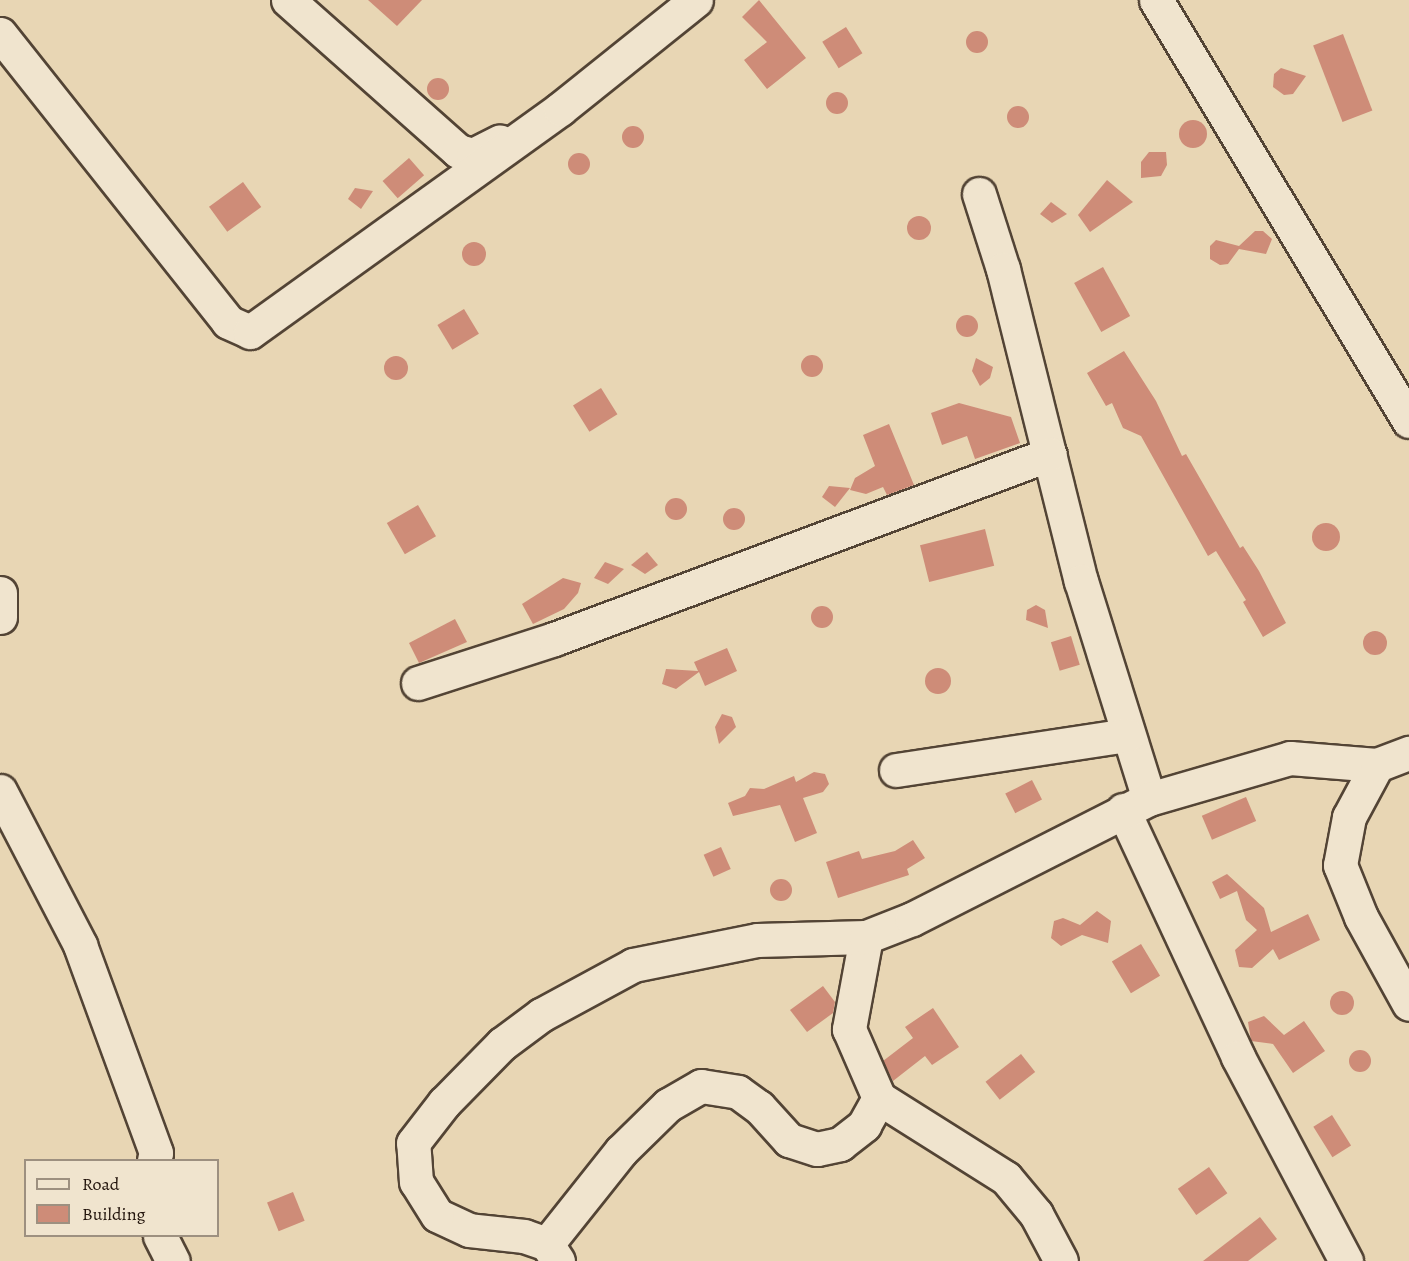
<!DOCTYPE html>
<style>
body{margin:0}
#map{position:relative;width:1409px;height:1261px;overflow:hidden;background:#e8d6b4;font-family:Alegreya,serif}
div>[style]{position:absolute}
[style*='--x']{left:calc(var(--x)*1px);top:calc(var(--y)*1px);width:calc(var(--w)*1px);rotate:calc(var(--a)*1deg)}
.building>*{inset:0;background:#ce8c78;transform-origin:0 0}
.round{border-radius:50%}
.roads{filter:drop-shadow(2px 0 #534435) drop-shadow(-2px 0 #534435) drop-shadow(0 2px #534435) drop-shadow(0 -2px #534435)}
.minor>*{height:33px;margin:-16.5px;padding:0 16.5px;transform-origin:16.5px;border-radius:16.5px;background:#f0e4ce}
span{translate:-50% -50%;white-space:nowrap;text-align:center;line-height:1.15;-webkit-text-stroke:6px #f0e4ce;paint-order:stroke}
.legend{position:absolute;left:24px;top:1159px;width:195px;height:78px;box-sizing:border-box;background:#f0e4ce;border:2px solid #9d9080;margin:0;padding:8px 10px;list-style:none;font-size:18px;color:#21130b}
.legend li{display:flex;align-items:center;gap:12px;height:30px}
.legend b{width:30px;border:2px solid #9d9080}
</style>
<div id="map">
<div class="building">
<div style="clip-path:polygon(368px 0,422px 0,397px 26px)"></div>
<div style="clip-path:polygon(759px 0,806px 58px,767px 89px,744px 60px,767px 42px,742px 17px)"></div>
<div style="left:846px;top:27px;width:31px;height:28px;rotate:58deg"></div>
<div class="round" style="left:966px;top:31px;width:22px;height:22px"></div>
<div style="left:1343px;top:34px;width:82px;height:32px;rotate:69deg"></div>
<div style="clip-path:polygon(1281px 68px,1306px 76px,1293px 94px,1284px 95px,1273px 87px,1274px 74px)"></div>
<div class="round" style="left:427px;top:78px;width:22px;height:22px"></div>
<div class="round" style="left:826px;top:92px;width:22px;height:22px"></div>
<div class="round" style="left:1007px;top:106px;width:22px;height:22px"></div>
<div class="round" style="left:1179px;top:120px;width:28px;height:28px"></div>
<div class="round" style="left:622px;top:126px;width:22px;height:22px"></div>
<div style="clip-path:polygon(1149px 152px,1166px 152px,1167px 165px,1161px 176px,1141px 178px,1141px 162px)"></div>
<div class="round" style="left:568px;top:153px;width:22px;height:22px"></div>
<div style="left:409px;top:158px;width:23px;height:35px;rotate:49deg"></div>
<div style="clip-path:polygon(1107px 180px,1133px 202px,1090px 232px,1078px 215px)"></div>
<div style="left:243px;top:182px;width:31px;height:42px;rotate:54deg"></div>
<div style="clip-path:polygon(355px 188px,373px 191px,361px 209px,348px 199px)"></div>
<div style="clip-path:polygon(1051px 202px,1067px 214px,1052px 223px,1040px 214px)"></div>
<div class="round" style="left:907px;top:216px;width:24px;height:24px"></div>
<div style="clip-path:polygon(1255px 231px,1263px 231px,1272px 239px,1266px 254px,1239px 249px,1228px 264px,1220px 265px,1210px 259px,1210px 246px,1216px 240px,1239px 246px)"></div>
<div class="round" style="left:462px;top:242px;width:24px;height:24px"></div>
<div style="left:1103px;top:267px;width:56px;height:33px;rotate:61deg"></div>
<div style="left:464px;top:309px;width:29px;height:31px;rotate:59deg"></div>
<div class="round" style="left:956px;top:315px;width:22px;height:22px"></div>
<div style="clip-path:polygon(1124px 351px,1156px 401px,1182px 456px,1186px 454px,1240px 548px,1243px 546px,1259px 571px,1286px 623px,1263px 637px,1243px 602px,1246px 600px,1216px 551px,1208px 556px,1141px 436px,1123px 428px,1112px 403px,1106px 406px,1087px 373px)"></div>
<div class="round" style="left:801px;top:355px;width:22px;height:22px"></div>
<div class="round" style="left:384px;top:356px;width:24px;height:24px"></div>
<div style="clip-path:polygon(976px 358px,993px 367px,990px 378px,980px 386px,972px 371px)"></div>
<div style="left:601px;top:388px;width:31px;height:33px;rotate:58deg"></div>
<div style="clip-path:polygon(959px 403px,1011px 417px,1020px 443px,975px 459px,967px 436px,942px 445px,931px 413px)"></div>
<div style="clip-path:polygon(889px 424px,914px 485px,887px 495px,883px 487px,866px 494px,850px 490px,855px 478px,875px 466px,863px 435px)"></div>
<div style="clip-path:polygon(829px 486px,850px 488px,835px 507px,822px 497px)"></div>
<div class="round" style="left:665px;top:498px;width:22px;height:22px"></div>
<div style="left:418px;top:505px;width:36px;height:36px;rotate:60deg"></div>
<div class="round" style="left:723px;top:508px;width:22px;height:22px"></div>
<div class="round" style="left:1312px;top:523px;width:28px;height:28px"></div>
<div style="left:985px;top:529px;width:38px;height:67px;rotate:76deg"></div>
<div style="clip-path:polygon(647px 552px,658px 565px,645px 574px,631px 565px)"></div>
<div style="clip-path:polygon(605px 562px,624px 569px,608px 584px,594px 578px)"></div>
<div style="clip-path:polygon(563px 578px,581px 583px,578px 593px,564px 609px,533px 624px,522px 604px)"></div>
<div style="clip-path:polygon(1036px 605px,1045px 610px,1048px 628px,1026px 620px,1027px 610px)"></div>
<div class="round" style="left:811px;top:606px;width:22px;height:22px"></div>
<div style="clip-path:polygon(455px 619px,467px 642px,419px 663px,409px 643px)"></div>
<div class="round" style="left:1363px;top:631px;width:24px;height:24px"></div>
<div style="left:1071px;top:636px;width:30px;height:21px;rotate:73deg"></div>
<div style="clip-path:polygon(727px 648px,737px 671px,705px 686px,699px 672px,676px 689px,662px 684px,666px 669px,698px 671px,694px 662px)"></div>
<div class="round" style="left:925px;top:668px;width:26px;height:26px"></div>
<div style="clip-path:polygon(722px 714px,732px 717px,736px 727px,719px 744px,715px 727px)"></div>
<div style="clip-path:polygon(814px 772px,825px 774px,829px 784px,823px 792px,803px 798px,817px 833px,795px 842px,780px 805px,733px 816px,728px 803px,745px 796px,750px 788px,764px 789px,794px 776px,796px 782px)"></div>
<div style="left:1032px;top:780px;width:22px;height:30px;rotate:63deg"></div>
<div style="left:1246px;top:797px;width:26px;height:48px;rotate:67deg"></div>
<div style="clip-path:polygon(913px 840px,925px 858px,907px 869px,909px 875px,838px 898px,826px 862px,859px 851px,862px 859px,895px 851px)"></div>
<div style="left:721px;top:847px;width:24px;height:19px;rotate:66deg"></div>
<div style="clip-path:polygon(1227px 874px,1264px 908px,1271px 932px,1308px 914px,1320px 940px,1279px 960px,1273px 949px,1252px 968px,1239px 967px,1235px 950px,1257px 930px,1246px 920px,1237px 891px,1220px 899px,1212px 882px)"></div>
<div class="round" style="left:770px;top:879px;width:22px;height:22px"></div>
<div style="clip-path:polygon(1097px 911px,1111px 921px,1108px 943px,1082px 935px,1061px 946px,1051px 938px,1054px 921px,1063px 918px,1080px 925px)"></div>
<div style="left:1141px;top:944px;width:37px;height:34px;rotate:59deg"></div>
<div style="clip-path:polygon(823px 986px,835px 1002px,833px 1013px,807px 1032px,790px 1010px)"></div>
<div class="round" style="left:1330px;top:991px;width:24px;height:24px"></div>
<div style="clip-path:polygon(933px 1008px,959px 1047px,932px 1065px,925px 1056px,893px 1081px,883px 1061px,913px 1038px,905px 1027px)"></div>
<div style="clip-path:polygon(1264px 1016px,1284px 1035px,1304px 1021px,1325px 1051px,1293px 1073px,1273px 1044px,1251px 1041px,1248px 1022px)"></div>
<div class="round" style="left:1349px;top:1050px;width:22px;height:22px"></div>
<div style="left:1021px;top:1054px;width:23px;height:45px;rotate:52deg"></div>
<div style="left:1332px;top:1115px;width:36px;height:22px;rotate:58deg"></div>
<div style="left:1209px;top:1167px;width:32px;height:38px;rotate:55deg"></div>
<div style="left:293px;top:1192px;width:31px;height:28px;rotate:68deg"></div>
<div style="clip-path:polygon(1260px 1217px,1277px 1239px,1248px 1261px,1203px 1261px)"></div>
</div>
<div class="roads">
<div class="minor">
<div style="--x:288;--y:0;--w:227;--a:41.6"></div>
<div style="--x:458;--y:151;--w:16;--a:15"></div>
<div style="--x:473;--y:155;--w:30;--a:-27"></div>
<div style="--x:1156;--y:0;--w:491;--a:59"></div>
<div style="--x:0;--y:34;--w:367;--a:51.6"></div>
<div style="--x:228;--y:322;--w:24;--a:24"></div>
<div style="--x:250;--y:332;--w:382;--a:-35.7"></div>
<div style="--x:560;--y:109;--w:174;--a:-38.7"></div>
<div style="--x:979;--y:194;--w:79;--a:72.3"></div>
<div style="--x:1003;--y:269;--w:322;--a:76"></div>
<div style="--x:1081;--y:581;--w:228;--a:72.7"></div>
<div style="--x:0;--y:593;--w:24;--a:90"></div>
<div style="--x:418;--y:683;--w:143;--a:-17.9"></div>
<div style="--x:554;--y:639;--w:529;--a:-20.45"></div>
<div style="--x:1377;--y:765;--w:59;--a:118.3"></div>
<div style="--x:1349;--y:817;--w:49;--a:100.6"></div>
<div style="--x:1340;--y:865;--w:56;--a:68"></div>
<div style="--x:1361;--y:917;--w:99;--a:61.1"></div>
<div style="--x:896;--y:770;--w:234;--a:-8.6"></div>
<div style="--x:0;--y:791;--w:174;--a:62.5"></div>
<div style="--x:80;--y:945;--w:221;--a:69.9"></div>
<div style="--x:156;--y:1153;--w:7;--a:106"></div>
<div style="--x:1123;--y:810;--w:272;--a:65"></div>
<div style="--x:1238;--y:1057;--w:231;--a:62.1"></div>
<div style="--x:866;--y:937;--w:94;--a:100.5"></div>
<div style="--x:849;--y:1029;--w:75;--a:66.5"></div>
<div style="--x:879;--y:1098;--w:150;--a:32.2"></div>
<div style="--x:1006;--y:1178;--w:47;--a:50.2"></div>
<div style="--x:1036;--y:1214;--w:53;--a:62"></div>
<div style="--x:160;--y:1236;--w:28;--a:63"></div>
<div style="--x:547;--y:1244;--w:119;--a:-51.5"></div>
<div style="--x:621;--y:1151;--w:66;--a:-44.4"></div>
<div style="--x:668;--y:1105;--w:38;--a:-30"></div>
<div style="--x:701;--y:1086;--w:37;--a:9"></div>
<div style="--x:738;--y:1092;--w:26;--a:36"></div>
<div style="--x:759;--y:1107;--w:45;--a:47.7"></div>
<div style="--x:789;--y:1140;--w:29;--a:18"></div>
<div style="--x:817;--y:1149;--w:24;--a:-12"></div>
<div style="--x:840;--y:1144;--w:31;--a:-38"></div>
<div style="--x:864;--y:1125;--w:31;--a:-61"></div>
<div style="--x:558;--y:1261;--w:20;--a:-123"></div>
<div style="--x:547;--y:1244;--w:24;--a:-161"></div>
<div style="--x:524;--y:1236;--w:55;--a:-173.8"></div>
<div style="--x:469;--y:1230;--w:35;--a:-155"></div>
<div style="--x:437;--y:1215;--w:39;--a:-122"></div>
<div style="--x:416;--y:1182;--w:39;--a:-94"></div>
<div style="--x:413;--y:1143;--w:51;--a:-52.2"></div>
<div style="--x:444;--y:1103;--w:83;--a:-45.5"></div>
<div style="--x:502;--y:1044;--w:49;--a:-36.6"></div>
<div style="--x:541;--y:1015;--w:105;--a:-28.5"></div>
<div style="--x:633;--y:965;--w:126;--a:-11.4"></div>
<div style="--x:757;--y:940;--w:109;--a:-1.6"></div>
<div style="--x:866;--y:937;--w:49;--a:-21.4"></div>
<div style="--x:912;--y:919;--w:266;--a:-26.9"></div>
<div style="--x:1149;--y:799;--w:147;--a:-16.2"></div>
<div style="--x:1290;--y:758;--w:87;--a:4.6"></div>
<div style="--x:1377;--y:765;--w:34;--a:-21"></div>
</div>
</div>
<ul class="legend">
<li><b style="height:8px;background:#f0e4ce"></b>Road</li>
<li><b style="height:16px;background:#ce8c78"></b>Building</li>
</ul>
</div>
